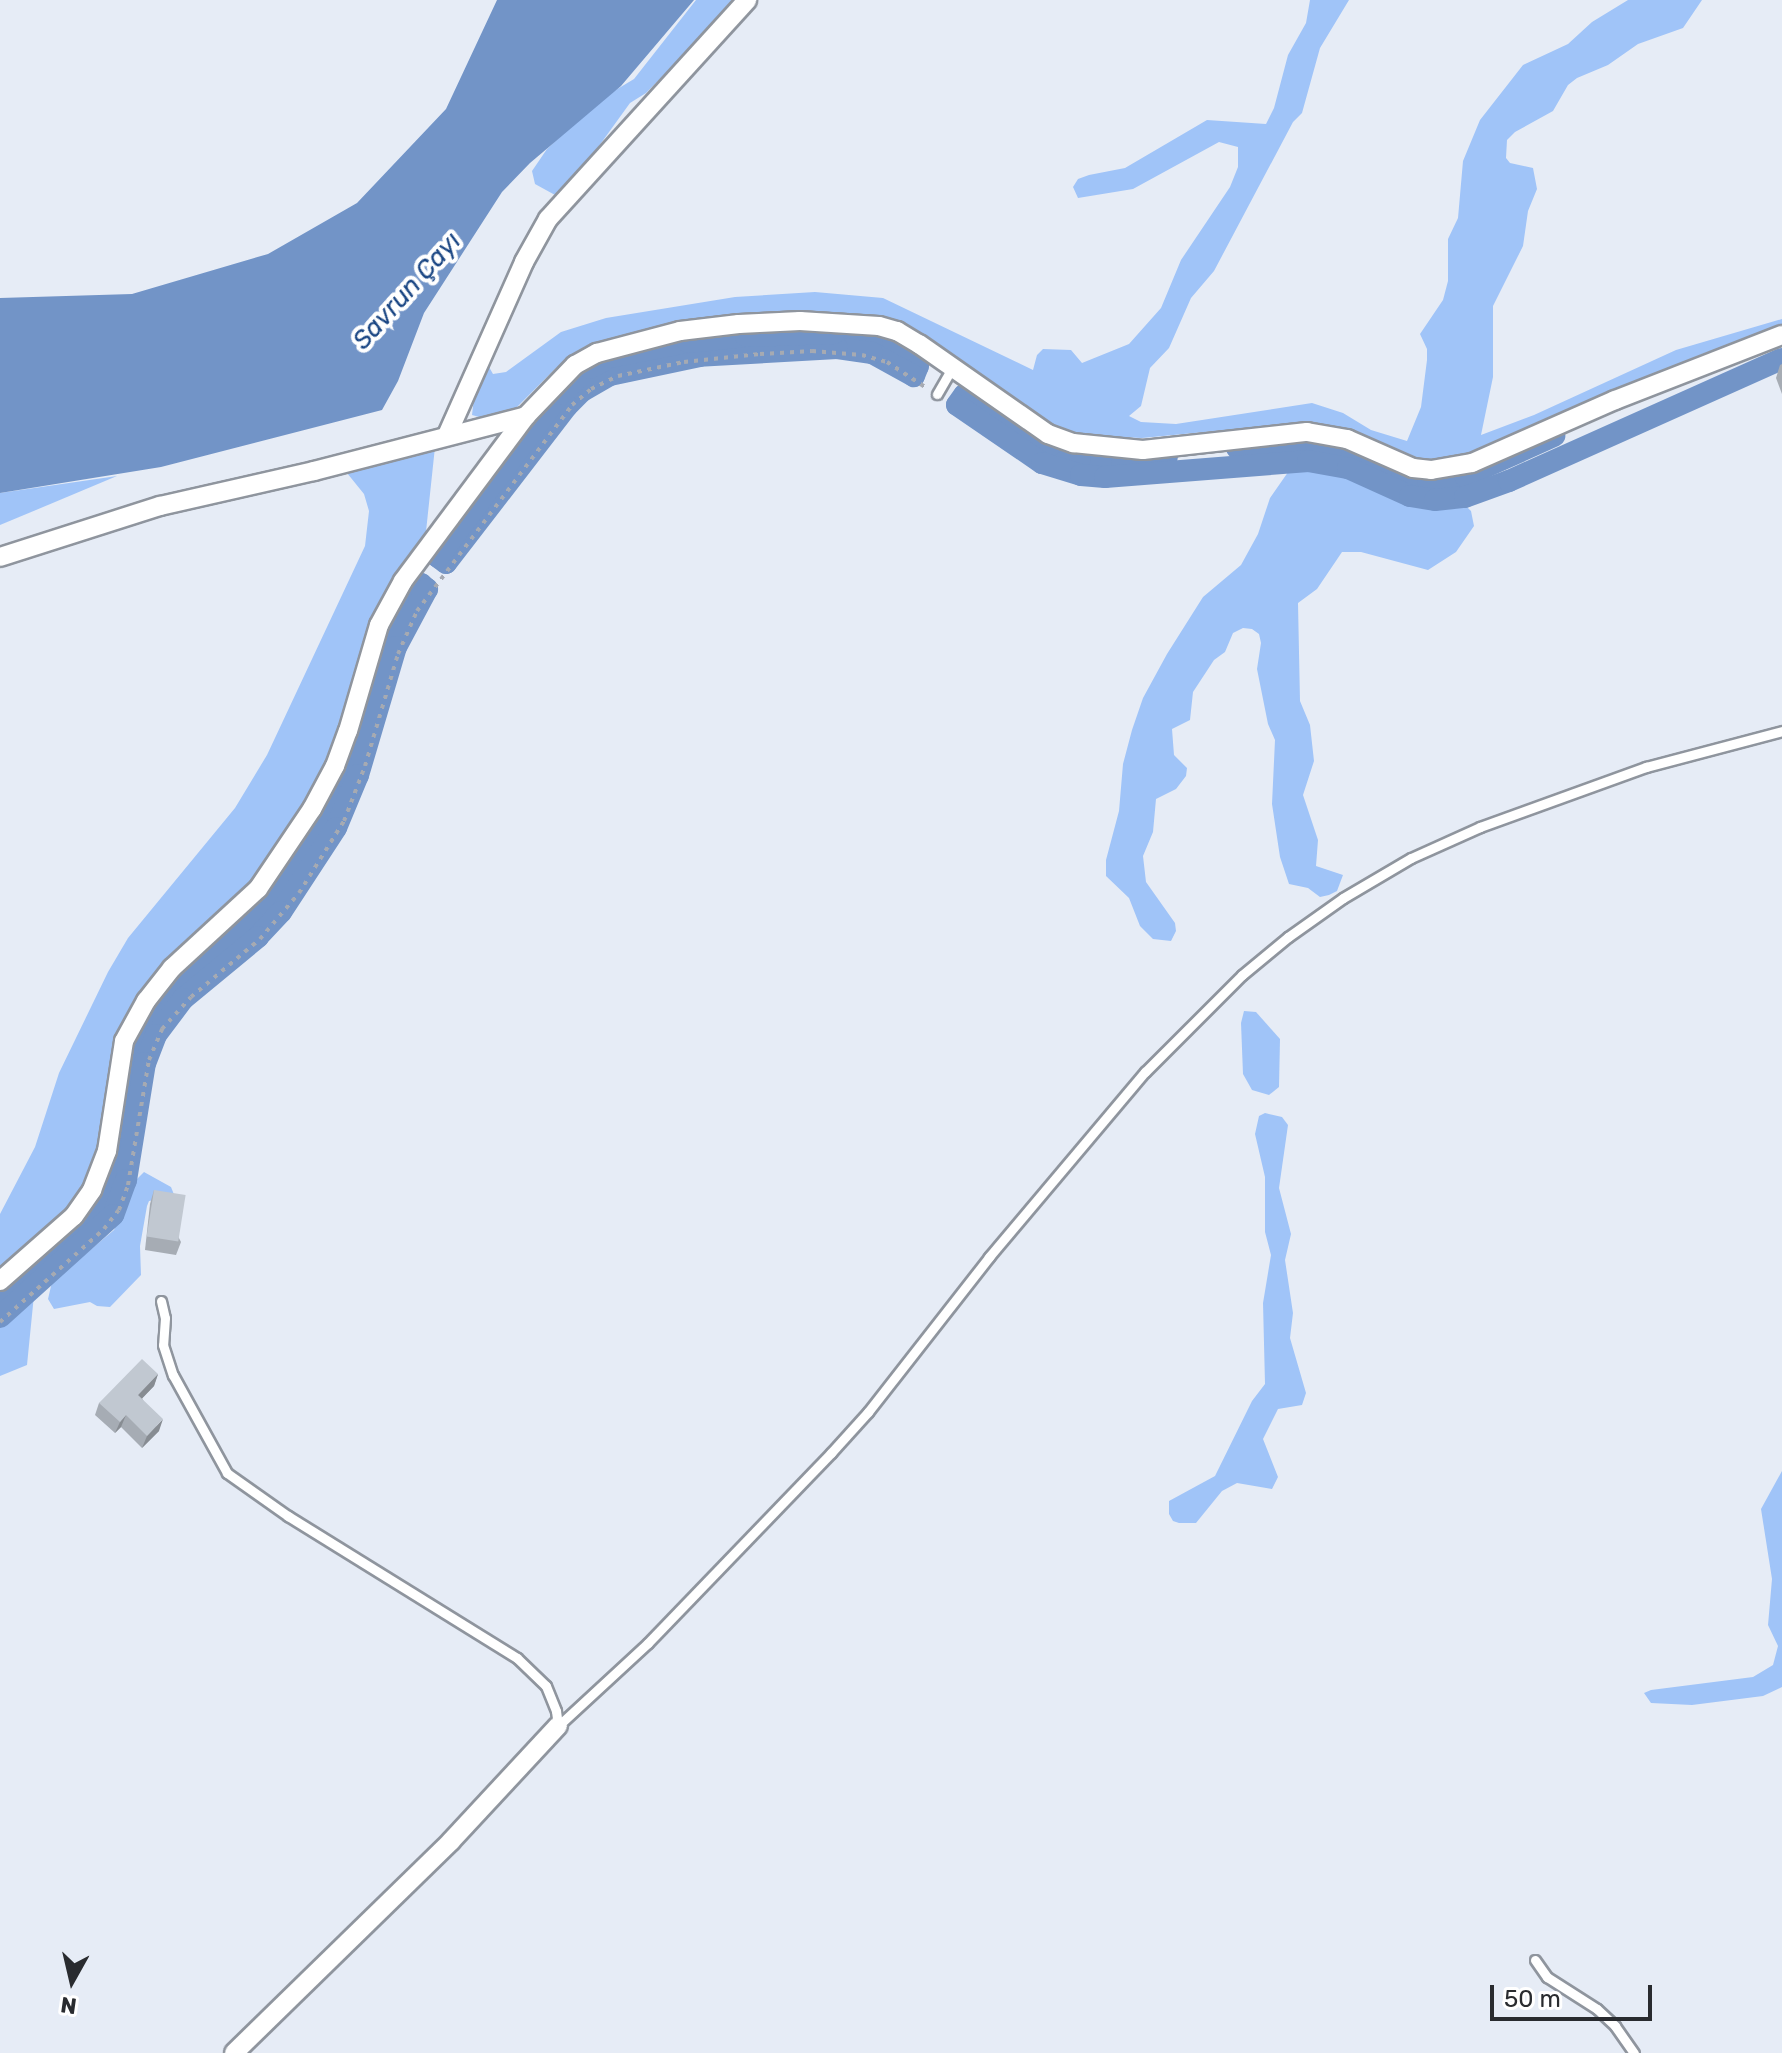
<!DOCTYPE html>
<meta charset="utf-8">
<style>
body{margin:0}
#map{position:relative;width:1782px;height:2053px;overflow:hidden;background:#e6ecf6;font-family:Rubik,sans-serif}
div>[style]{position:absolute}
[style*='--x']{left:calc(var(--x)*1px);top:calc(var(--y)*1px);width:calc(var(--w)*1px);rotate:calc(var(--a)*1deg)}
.green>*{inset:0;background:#a0c4f8}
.water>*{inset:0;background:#7294c7}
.canal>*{height:22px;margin:-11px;padding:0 11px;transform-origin:11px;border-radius:11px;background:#7294c7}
.path>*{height:4px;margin-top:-2px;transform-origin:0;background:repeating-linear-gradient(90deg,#a6aab2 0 4px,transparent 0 10px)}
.roads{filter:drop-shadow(2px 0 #8f959e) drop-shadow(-2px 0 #8f959e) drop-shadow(0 2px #8f959e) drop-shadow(0 -2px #8f959e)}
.lane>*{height:9px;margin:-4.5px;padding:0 4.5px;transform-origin:4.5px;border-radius:4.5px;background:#fff}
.street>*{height:18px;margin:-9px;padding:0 9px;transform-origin:9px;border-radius:9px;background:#fff}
.wall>*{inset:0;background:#a6acb4}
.shaded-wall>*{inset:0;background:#878c92}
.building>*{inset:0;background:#c1c8d1;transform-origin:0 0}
span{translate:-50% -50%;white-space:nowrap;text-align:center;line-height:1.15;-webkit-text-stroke:8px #fff;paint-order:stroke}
.water-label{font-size:26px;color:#194583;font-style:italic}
.north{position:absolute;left:32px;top:1941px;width:80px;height:80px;-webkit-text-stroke:6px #fff;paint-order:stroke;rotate:188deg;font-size:22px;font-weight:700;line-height:32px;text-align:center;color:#292b2f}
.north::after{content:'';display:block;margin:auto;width:28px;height:36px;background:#292b2f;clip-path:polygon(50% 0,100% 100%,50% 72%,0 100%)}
.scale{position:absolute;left:1490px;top:1985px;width:162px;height:36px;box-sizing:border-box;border:4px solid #292b2f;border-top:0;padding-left:10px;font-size:24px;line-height:28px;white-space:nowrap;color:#292b2f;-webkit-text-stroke:6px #fff;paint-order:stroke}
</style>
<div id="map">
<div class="green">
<div style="clip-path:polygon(696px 0,732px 0,721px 17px,646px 93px,630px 103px,591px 157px,560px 191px,555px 195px,535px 184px,532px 171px,547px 149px,599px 100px,634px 79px)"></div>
<div style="clip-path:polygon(1310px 0,1349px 0,1320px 48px,1302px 113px,1293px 122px,1214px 271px,1191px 298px,1169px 348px,1150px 368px,1141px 406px,1129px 416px,1141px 422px,1176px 424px,1312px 403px,1343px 413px,1371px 430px,1407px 441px,1421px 407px,1427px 360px,1427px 349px,1420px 334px,1443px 300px,1448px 281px,1448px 239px,1458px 218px,1463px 161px,1480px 120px,1523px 65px,1568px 44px,1592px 22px,1628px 0,1702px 0,1683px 28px,1638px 44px,1608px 65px,1577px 78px,1568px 85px,1553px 111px,1515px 132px,1507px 140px,1506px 158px,1510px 163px,1533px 168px,1537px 189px,1528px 211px,1523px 246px,1493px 306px,1493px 377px,1481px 435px,1534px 415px,1676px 350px,1782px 319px,1782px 327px,1702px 354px,1462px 458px,1442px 462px,1416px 459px,1339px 428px,1308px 422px,1142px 438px,1077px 435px,1054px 428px,905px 323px,887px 317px,826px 312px,737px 314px,675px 323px,624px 335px,586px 349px,556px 368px,515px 409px,486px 419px,472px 415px,475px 389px,489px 367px,493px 374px,506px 372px,561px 332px,606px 318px,735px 297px,815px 292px,883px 298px,1033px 370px,1037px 355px,1043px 349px,1071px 350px,1082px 363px,1129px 344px,1161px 308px,1181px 260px,1230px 187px,1238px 167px,1238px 147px,1219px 142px,1133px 189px,1078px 198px,1073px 187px,1078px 179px,1089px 175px,1125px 168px,1207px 120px,1266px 124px,1274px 108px,1288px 55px,1306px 23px)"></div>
<div style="clip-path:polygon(435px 447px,425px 541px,334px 752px,309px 800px,254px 881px,144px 991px,128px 1013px,111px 1063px,105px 1140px,88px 1182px,66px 1213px,0 1271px,0 1214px,35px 1147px,59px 1073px,108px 972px,128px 938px,235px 808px,267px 755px,365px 546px,369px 511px,364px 494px,347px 473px)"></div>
<div style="clip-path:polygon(1293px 465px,1344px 471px,1404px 503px,1463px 503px,1471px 511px,1474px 526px,1456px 552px,1428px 570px,1361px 552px,1342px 552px,1317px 589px,1298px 603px,1300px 701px,1310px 725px,1314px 761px,1303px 795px,1318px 840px,1316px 866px,1343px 875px,1337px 891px,1329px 895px,1320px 897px,1308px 888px,1289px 884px,1280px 857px,1272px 804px,1275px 740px,1268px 724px,1257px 669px,1261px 643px,1259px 634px,1252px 629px,1243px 628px,1233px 633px,1225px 652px,1214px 660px,1193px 692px,1190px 720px,1172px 729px,1174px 755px,1187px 768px,1186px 776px,1176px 789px,1156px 799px,1153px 832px,1143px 856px,1146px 882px,1175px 923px,1176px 931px,1171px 941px,1153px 939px,1140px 926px,1129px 898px,1106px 876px,1106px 860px,1119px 811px,1123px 764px,1132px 730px,1143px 698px,1167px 654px,1203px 597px,1241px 565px,1258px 534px,1270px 498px)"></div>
<div style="clip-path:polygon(117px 476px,36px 510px,0 525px,0 493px)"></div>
<div style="clip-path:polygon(401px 601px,379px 655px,358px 733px,326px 821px,270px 907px,169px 996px,157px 1010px,135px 1053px,111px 1195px,89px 1225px,0 1301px,0 1288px,78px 1221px,133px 1037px,161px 992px,263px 893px,311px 822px,377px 646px)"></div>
<div style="clip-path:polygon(1244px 1011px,1256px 1012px,1280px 1039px,1279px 1087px,1269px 1095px,1252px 1090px,1243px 1074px,1241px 1023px)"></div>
<div style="clip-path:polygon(1265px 1113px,1282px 1117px,1288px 1125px,1279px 1188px,1291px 1234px,1285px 1260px,1293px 1313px,1290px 1338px,1306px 1393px,1302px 1405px,1278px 1409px,1263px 1439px,1278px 1477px,1272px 1489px,1237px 1483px,1222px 1491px,1196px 1523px,1179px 1523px,1173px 1521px,1169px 1514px,1169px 1501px,1215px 1476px,1252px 1401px,1265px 1384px,1263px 1303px,1271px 1255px,1265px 1232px,1265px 1177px,1255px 1134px,1259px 1116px)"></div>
<div style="clip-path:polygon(144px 1172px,171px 1187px,175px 1197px,149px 1201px,147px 1206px,140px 1246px,141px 1275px,110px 1307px,97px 1306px,90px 1302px,54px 1309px,48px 1299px,52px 1282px,114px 1230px,136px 1180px)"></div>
<div style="clip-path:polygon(34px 1295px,27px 1365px,0 1376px,0 1326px)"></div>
<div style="clip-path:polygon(1782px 1471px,1782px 1687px,1763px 1696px,1692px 1705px,1651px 1703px,1644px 1693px,1651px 1690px,1753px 1677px,1773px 1665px,1778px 1646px,1768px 1625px,1772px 1579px,1761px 1509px)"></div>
</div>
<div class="water">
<div style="clip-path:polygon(497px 0,694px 0,621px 86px,530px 163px,502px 192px,424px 313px,398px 381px,382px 410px,161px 467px,0 493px,0 298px,132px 294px,268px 254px,357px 203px,446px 109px)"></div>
</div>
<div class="canal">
<div style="--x:834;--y:333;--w:34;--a:3"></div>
<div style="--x:868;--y:335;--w:26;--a:18"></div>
<div style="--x:893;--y:343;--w:34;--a:43"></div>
<div style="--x:918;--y:366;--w:11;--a:112"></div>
<div style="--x:914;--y:376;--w:48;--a:-151.3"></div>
<div style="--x:872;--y:353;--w:35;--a:-172"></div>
<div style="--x:837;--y:348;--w:137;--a:176.7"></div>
<div style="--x:700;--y:356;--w:92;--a:168.1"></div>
<div style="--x:610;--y:375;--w:32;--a:150"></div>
<div style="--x:582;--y:391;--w:21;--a:135"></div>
<div style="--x:567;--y:406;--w:198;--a:127.6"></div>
<div style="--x:446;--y:563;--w:10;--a:-143"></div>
<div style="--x:438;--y:557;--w:204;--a:-53.2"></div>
<div style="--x:560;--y:394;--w:40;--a:-41"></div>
<div style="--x:590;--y:368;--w:23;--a:-29"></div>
<div style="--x:610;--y:357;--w:79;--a:-10.9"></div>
<div style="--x:688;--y:342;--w:58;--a:-5.9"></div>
<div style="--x:746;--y:336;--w:88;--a:-2"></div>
<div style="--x:1237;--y:448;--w:79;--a:-2.9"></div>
<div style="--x:1316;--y:444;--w:37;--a:13"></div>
<div style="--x:1352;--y:452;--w:55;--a:25.6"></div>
<div style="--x:1402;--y:476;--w:26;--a:11"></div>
<div style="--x:1428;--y:481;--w:37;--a:-8"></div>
<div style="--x:1465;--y:476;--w:98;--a:-24.2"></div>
<div style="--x:1167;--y:456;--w:66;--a:175.7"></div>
<div style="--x:1101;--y:461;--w:21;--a:-172"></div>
<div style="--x:1080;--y:458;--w:32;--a:-156"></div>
<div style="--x:1051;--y:445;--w:86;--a:-146.9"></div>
<div style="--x:979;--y:398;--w:15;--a:-169"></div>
<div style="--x:964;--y:395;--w:12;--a:125"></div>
<div style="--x:957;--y:405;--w:103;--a:34.3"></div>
<div style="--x:1042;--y:463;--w:41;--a:17.1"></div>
<div style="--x:1081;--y:475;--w:24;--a:5"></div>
<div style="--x:1105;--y:477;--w:204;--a:-4.5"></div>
<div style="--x:1308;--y:461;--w:41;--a:9.9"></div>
<div style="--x:1348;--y:468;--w:68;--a:24.3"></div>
<div style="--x:1410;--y:496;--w:25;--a:9"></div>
<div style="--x:1435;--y:500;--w:30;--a:-6"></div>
<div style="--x:1465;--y:497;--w:47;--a:-20"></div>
<div style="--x:1509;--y:481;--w:299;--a:-24.1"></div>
<div style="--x:0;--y:1301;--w:117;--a:-40.5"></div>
<div style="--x:89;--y:1225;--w:26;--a:-51"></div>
<div style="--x:105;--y:1205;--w:26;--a:-67"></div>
<div style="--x:115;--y:1181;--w:140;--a:-80.5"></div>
<div style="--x:138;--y:1043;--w:56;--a:-56.6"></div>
<div style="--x:169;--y:996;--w:135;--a:-41.4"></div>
<div style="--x:270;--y:907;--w:85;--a:-56.5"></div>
<div style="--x:317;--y:836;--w:66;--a:-65.8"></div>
<div style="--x:344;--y:776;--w:147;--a:-73.4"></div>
<div style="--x:386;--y:635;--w:48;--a:-64"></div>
<div style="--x:407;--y:592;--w:16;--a:-30"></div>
<div style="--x:421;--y:584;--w:8;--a:40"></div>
<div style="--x:427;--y:589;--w:66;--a:118.1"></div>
<div style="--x:396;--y:647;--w:134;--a:106.5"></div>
<div style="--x:358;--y:775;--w:57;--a:112.5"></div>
<div style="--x:336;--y:828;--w:100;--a:123.2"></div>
<div style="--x:281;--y:912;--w:34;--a:133"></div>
<div style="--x:258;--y:937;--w:97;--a:140.4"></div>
<div style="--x:183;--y:999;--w:45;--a:126.9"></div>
<div style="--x:156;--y:1035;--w:30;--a:111"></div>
<div style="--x:145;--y:1063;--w:119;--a:99.2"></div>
<div style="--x:126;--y:1180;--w:37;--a:110"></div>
<div style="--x:113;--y:1215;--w:152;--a:137.9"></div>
</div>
<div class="path">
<div style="--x:0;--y:1322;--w:140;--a:-41.8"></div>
<div style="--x:104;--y:1229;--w:24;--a:-52"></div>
<div style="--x:119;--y:1210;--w:27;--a:-70"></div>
<div style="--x:128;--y:1185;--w:127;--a:-80.5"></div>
<div style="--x:149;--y:1060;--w:34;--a:-67"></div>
<div style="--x:162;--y:1029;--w:43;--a:-47.8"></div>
<div style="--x:191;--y:997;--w:90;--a:-40"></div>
<div style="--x:260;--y:939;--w:60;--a:-49.7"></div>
<div style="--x:299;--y:893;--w:85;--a:-58"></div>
<div style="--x:344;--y:821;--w:59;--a:-69.1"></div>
<div style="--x:365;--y:766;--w:117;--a:-73.6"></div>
<div style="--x:398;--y:654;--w:47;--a:-66.2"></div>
<div style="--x:417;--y:611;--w:258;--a:-53"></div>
<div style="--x:572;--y:405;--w:25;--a:-40"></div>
<div style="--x:591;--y:389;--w:30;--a:-26"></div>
<div style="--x:618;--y:376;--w:67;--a:-12"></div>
<div style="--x:684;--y:362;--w:76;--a:-6"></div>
<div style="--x:760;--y:354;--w:52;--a:-3.3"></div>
<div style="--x:812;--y:351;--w:50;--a:4.6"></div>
<div style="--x:862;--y:355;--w:26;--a:16"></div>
<div style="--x:887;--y:362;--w:45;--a:33.3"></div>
</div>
<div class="roads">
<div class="lane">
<div style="--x:937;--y:394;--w:32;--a:-60"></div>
<div style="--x:161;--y:1301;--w:17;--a:77"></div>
<div style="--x:165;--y:1318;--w:27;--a:94"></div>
<div style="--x:163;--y:1345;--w:32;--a:72"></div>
<div style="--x:173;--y:1375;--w:112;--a:61.1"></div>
<div style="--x:227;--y:1473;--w:75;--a:35.2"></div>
<div style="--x:288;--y:1516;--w:269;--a:31.8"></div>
<div style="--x:517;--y:1658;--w:40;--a:44"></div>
<div style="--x:546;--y:1686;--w:27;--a:68"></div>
<div style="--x:556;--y:1711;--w:15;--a:82"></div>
<div style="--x:558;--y:1726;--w:122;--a:-42.7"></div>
<div style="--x:648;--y:1643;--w:264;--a:-46.1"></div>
<div style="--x:831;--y:1453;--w:55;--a:-47.9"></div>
<div style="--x:868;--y:1412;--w:197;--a:-52"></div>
<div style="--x:989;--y:1257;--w:242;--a:-49.9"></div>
<div style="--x:1145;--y:1072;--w:137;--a:-45"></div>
<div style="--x:1242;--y:975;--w:60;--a:-39.6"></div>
<div style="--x:1288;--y:937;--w:67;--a:-35.3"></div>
<div style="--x:1343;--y:898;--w:79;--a:-30.5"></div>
<div style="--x:1411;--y:858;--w:76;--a:-24.2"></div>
<div style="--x:1480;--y:827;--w:177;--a:-19.9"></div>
<div style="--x:1646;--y:767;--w:141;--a:-14.8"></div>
<div style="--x:1535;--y:1960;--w:21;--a:55"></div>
<div style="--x:1547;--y:1977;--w:59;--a:32.6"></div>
<div style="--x:1597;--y:2009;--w:25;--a:43"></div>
<div style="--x:1615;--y:2026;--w:33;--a:55"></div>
</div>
<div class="street">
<div style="--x:448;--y:433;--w:187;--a:-66"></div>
<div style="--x:524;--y:262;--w:49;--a:-60.8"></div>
<div style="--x:548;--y:219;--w:296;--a:-47.7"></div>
<div style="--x:0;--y:557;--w:168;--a:-17.7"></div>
<div style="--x:160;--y:506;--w:158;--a:-12.8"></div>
<div style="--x:314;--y:471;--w:219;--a:-14.5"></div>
<div style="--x:0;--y:1281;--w:98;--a:-41.3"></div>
<div style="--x:74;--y:1216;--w:32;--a:-55"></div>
<div style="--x:92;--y:1190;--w:42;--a:-69"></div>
<div style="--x:107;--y:1151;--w:111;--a:-81.2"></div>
<div style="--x:124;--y:1041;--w:46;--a:-61.2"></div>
<div style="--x:146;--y:1001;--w:42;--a:-51.8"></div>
<div style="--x:172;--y:968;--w:117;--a:-42.6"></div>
<div style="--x:258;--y:889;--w:97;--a:-56"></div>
<div style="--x:312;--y:809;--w:49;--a:-61.9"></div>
<div style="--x:335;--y:766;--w:37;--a:-70"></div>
<div style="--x:348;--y:731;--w:110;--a:-73.7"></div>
<div style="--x:379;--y:625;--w:50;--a:-61.4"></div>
<div style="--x:403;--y:581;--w:206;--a:-53.3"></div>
<div style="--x:526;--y:416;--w:71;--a:-46.1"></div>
<div style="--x:575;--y:365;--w:25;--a:-29"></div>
<div style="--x:597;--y:353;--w:86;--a:-14.8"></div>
<div style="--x:680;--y:331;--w:59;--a:-6.8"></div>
<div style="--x:739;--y:324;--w:61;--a:-2.8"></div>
<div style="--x:800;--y:321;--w:79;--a:3.6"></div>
<div style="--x:879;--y:326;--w:19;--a:16"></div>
<div style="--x:897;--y:331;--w:26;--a:31"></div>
<div style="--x:919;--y:344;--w:157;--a:34.9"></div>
<div style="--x:1048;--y:434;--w:27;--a:20"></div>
<div style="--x:1073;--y:443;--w:70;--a:5.7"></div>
<div style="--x:1143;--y:450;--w:165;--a:-6.3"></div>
<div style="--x:1307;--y:432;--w:41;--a:9.9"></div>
<div style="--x:1347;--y:439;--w:72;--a:23.7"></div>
<div style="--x:1413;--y:468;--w:18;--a:6"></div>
<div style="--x:1431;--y:470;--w:42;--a:-9.7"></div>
<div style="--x:1472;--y:463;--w:156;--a:-23.8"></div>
<div style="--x:1615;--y:400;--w:179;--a:-21.3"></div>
<div style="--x:234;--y:2053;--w:303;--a:-44.3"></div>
<div style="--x:451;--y:1841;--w:157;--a:-47.1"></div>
</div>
</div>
<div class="wall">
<div style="clip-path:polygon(1782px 364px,1782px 394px,1776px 378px,1780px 365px)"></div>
<div style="clip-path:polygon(154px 1190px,181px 1242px,176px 1255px,145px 1250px,150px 1204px)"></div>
<div style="clip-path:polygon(158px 1374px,154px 1386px,142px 1398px,159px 1431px,142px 1448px,121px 1427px,115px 1433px,95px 1415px,99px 1403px)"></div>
</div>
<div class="shaded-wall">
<div style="clip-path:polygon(158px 1374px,154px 1386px,134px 1407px,138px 1395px)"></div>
<div style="clip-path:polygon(126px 1415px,121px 1427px,115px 1433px,120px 1422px)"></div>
<div style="clip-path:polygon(163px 1419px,159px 1431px,142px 1448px,147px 1436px)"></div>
</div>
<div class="building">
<div style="left:154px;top:1190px;width:32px;height:47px;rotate:9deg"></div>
<div style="clip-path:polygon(142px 1359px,158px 1374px,138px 1395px,163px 1419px,147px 1436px,126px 1415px,120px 1422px,99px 1403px)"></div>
</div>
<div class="water-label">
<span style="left:407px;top:291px;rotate:-48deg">Savrun Çayı</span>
</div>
<div class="north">N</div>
<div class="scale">50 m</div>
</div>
